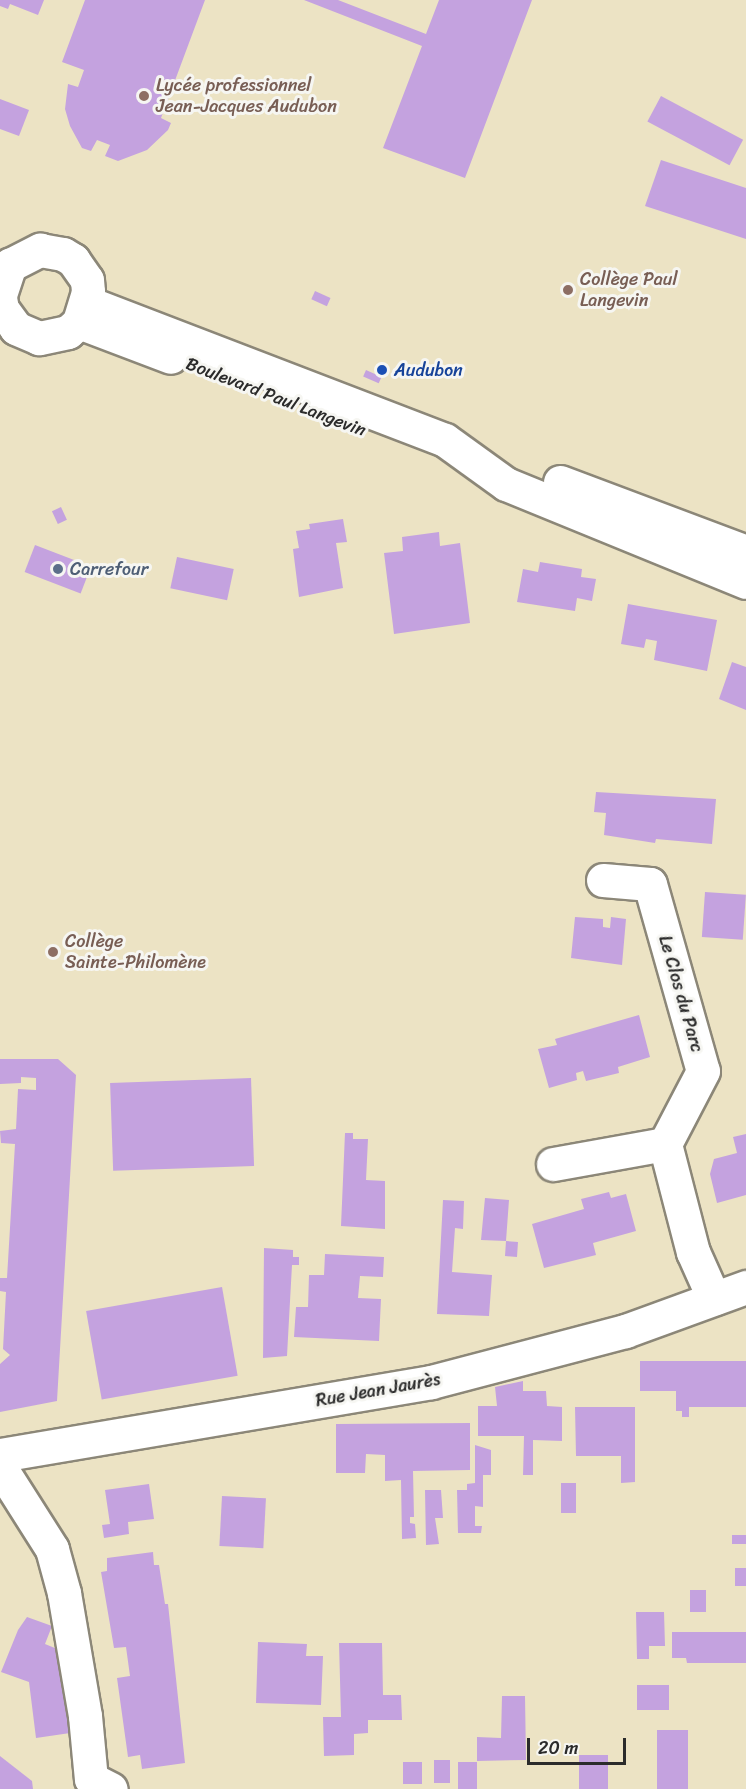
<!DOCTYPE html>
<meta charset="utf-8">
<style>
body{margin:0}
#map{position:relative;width:746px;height:1789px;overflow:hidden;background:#ece3c4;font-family:Sriracha,sans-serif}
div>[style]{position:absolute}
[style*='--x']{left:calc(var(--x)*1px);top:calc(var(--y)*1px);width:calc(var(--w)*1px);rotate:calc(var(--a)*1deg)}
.building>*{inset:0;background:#c4a2df;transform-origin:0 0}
.roads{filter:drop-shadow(2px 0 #8c8778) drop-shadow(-2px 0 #8c8778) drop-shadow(0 2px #8c8778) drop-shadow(0 -2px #8c8778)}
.minor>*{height:33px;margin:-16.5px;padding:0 16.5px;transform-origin:16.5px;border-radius:16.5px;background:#fff}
.dots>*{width:16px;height:16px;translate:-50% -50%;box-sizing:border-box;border:3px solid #f6f6f2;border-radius:50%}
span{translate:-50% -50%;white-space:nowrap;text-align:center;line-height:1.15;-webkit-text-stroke:6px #f6f6f2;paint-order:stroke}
.education-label{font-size:18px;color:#785e54}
.left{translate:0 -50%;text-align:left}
.transit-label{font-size:18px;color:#164399}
.street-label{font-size:18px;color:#2b2b2b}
.service-label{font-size:18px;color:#4e5e75}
.scale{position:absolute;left:527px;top:1738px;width:99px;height:27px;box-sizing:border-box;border:3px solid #2b2b2b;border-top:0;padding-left:8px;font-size:18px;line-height:21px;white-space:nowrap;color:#2b2b2b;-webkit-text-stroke:4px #f6f6f2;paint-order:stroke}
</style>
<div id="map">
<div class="building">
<div style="clip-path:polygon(0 0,44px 0,38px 15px,10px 4px,8px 9px,0 6px)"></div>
<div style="clip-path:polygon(85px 0,205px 0,161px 118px,171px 123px,168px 130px,147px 150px,118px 161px,105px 156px,110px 145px,97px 140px,91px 151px,82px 148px,70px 126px,65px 109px,68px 84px,78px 87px,84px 70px,62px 62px)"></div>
<div style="clip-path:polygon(304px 0,338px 0,426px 34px,439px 0,532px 0,465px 178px,383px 148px,422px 46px)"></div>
<div style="left:661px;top:96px;width:93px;height:29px;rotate:28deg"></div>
<div style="clip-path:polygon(0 99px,29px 110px,19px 136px,0 129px)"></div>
<div style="clip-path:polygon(661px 160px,746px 188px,746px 239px,645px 206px)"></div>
<div style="left:315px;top:291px;width:17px;height:9px;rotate:24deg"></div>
<div style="left:366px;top:370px;width:17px;height:7px;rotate:24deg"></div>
<div style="left:61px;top:507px;width:14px;height:10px;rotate:65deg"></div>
<div style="clip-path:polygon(343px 519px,347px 542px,336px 543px,343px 588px,299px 597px,293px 549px,299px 548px,296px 531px,310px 529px,309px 524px)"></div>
<div style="clip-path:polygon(439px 532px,440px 546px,460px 543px,470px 623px,394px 634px,384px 553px,403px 551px,402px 537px)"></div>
<div style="left:35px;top:545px;width:60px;height:29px;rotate:21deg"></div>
<div style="left:177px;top:557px;width:58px;height:32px;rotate:12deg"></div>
<div style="clip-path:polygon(540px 562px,582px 569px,581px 577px,596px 579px,592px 601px,577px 598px,575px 611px,517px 602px,523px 569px,538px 572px)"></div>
<div style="clip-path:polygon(628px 604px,717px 620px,707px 671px,654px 660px,657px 641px,646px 639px,644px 648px,621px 644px)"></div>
<div style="clip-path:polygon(732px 662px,746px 667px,746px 710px,719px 699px)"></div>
<div style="clip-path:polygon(596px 792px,716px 799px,712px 844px,656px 839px,655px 843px,604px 835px,606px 813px,594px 812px)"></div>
<div style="left:705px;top:892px;width:41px;height:45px;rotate:4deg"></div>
<div style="clip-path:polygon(575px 917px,603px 919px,603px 927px,610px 928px,611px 917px,626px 919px,622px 965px,571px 958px)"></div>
<div style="clip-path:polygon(639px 1015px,650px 1057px,618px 1067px,619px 1073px,586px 1081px,583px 1071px,576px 1073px,577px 1080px,549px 1088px,538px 1049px,557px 1045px,555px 1039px)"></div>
<div style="clip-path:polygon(0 1059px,58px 1059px,76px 1075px,57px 1401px,0 1412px,0 1364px,10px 1355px,3px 1349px,6px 1292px,0 1291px,0 1278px,7px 1278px,15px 1144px,1px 1143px,0 1131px,16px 1129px,18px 1089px,36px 1090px,36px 1078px,21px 1077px,21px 1083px,0 1084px)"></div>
<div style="left:251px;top:1078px;width:88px;height:141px;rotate:88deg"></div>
<div style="clip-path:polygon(345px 1133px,353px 1133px,353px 1139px,368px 1139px,366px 1180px,385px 1181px,385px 1229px,341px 1226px)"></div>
<div style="clip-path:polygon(746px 1134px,746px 1195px,717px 1203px,710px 1174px,714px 1159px,737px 1153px,733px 1137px)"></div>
<div style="clip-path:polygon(609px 1192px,611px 1198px,626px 1194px,636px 1231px,593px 1243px,596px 1255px,544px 1268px,532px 1224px,584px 1209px,581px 1199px)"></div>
<div style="clip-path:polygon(485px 1198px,509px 1200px,506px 1241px,518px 1242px,517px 1257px,505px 1256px,506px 1241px,481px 1240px)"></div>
<div style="clip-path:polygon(443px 1200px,464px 1201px,463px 1229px,455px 1228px,452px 1272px,492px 1275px,489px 1316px,437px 1314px)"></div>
<div style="clip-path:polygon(264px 1248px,293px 1250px,293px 1257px,299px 1257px,299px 1265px,292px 1265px,287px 1356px,263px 1358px)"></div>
<div style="clip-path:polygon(325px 1254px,384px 1257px,383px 1277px,360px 1276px,358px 1298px,381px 1299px,379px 1341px,294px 1337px,296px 1307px,308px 1307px,309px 1275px,324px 1275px)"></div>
<div style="left:222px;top:1287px;width:90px;height:138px;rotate:80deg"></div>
<div style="clip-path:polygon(640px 1361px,746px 1361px,746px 1407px,689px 1407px,689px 1417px,682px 1417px,682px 1411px,676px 1411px,676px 1391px,640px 1391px)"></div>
<div style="clip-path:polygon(523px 1381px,523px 1391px,546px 1391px,547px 1406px,562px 1407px,562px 1441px,533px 1440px,533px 1475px,523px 1475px,524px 1436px,478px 1436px,478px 1406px,497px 1406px,495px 1387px)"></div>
<div style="clip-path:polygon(575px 1407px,635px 1407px,635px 1482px,621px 1483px,621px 1456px,576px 1456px)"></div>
<div style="clip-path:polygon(470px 1423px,470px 1470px,413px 1471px,414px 1517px,410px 1517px,410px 1523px,415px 1524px,416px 1538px,402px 1539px,401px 1480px,385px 1481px,385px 1455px,366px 1454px,365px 1473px,336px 1473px,336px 1424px)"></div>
<div style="clip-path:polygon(475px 1445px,491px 1450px,491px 1475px,483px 1475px,483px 1507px,475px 1506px,475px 1526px,482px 1526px,481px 1533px,458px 1533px,457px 1490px,467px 1490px,467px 1484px,475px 1483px)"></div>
<div style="left:576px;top:1483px;width:30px;height:15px;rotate:90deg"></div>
<div style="clip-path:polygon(149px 1484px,154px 1519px,128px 1522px,129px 1534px,104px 1538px,102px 1525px,110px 1524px,105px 1490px)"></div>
<div style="clip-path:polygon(425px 1490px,441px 1490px,443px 1518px,435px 1518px,439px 1544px,426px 1545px)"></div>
<div style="left:222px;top:1496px;width:44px;height:50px;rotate:3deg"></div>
<div style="left:732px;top:1535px;width:14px;height:9px"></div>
<div style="clip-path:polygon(153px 1552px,154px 1565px,159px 1565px,165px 1604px,168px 1604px,185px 1763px,142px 1769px,140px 1755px,128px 1757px,117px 1678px,130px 1676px,126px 1647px,114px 1648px,101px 1572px,107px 1571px,107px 1558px)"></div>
<div style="left:735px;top:1568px;width:11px;height:18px"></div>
<div style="left:706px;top:1590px;width:22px;height:16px;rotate:90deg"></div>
<div style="clip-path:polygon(636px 1612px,664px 1612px,665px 1646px,649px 1646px,649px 1659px,637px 1659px)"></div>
<div style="clip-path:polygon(27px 1617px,52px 1626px,45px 1644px,67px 1653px,77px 1732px,36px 1738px,29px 1682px,1px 1672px,18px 1630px)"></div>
<div style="clip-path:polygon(672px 1632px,746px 1632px,746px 1663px,687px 1663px,686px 1658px,672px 1658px)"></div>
<div style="clip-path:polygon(258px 1642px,307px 1644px,306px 1656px,323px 1656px,321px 1705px,256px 1703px)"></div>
<div style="clip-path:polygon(339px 1643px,382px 1643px,383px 1695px,401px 1695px,402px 1720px,368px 1720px,368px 1733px,354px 1734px,354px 1755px,324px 1756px,323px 1717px,341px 1717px)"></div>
<div style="left:637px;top:1685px;width:32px;height:25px"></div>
<div style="clip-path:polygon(502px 1696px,525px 1696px,526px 1760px,477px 1761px,477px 1737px,501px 1738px)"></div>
<div style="left:657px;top:1730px;width:31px;height:59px"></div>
<div style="left:579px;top:1755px;width:29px;height:34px"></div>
<div style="clip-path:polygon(0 1756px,32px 1781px,33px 1789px,0 1789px)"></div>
<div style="left:434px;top:1760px;width:16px;height:23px"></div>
<div style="left:403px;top:1762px;width:19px;height:22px"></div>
<div style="left:458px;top:1762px;width:19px;height:27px"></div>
</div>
<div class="roads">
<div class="minor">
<div style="--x:0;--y:295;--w:32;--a:-72"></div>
<div style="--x:10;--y:265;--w:34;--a:-27"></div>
<div style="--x:40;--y:250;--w:23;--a:10"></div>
<div style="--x:63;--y:254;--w:12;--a:31"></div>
<div style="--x:73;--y:260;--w:24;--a:55"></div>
<div style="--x:87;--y:280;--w:12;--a:85"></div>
<div style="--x:88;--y:292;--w:31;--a:107"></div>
<div style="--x:79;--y:322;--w:15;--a:138"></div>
<div style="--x:68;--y:332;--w:30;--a:168"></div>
<div style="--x:39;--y:338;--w:25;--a:-157"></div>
<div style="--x:16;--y:328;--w:24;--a:-126"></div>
<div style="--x:2;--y:309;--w:11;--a:-100"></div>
<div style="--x:88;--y:303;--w:382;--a:21"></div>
<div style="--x:445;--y:440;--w:75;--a:35.8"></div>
<div style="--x:506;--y:484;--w:259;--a:22.2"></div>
<div style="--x:79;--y:322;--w:98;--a:20.8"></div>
<div style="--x:560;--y:482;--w:199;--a:20.6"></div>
<div style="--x:603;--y:880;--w:47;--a:4.9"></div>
<div style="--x:650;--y:884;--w:194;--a:74.2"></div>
<div style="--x:703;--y:1071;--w:82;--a:117.5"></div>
<div style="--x:665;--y:1144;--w:112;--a:75.5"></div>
<div style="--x:693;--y:1252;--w:51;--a:65.9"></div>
<div style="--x:553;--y:1164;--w:114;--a:-10.1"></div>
<div style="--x:0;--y:1455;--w:437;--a:-9.6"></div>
<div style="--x:431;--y:1382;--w:201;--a:-14.7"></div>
<div style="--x:625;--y:1331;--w:129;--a:-20"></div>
<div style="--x:0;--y:1467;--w:97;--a:57.6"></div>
<div style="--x:52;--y:1549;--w:46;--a:74.7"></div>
<div style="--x:64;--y:1593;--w:125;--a:80.3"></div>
<div style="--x:85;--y:1716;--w:63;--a:84.6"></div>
<div style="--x:91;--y:1779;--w:22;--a:27"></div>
</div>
</div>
<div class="dots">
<div style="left:144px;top:96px;background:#8d6e63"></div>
<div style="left:568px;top:290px;background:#8d6e63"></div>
<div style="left:382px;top:370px;background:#1a4fb4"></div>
<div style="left:58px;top:569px;background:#5c6f8a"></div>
<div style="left:53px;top:952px;background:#8d6e63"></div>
</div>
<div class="education-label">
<span class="left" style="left:156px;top:96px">Lycée professionnel<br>Jean-Jacques Audubon</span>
<span class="left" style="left:580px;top:290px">Collège Paul<br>Langevin</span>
<span class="left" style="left:65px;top:952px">Collège<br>Sainte-Philomène</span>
</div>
<div class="transit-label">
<span class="left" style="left:394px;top:370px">Audubon</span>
</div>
<div class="street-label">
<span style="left:276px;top:397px;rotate:21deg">Boulevard Paul Langevin</span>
<span style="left:681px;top:994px;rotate:74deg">Le Clos du Parc</span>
<span style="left:378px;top:1390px;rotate:-10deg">Rue Jean Jaurès</span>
</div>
<div class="service-label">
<span class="left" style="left:70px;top:569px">Carrefour</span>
</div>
<div class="scale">20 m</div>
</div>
